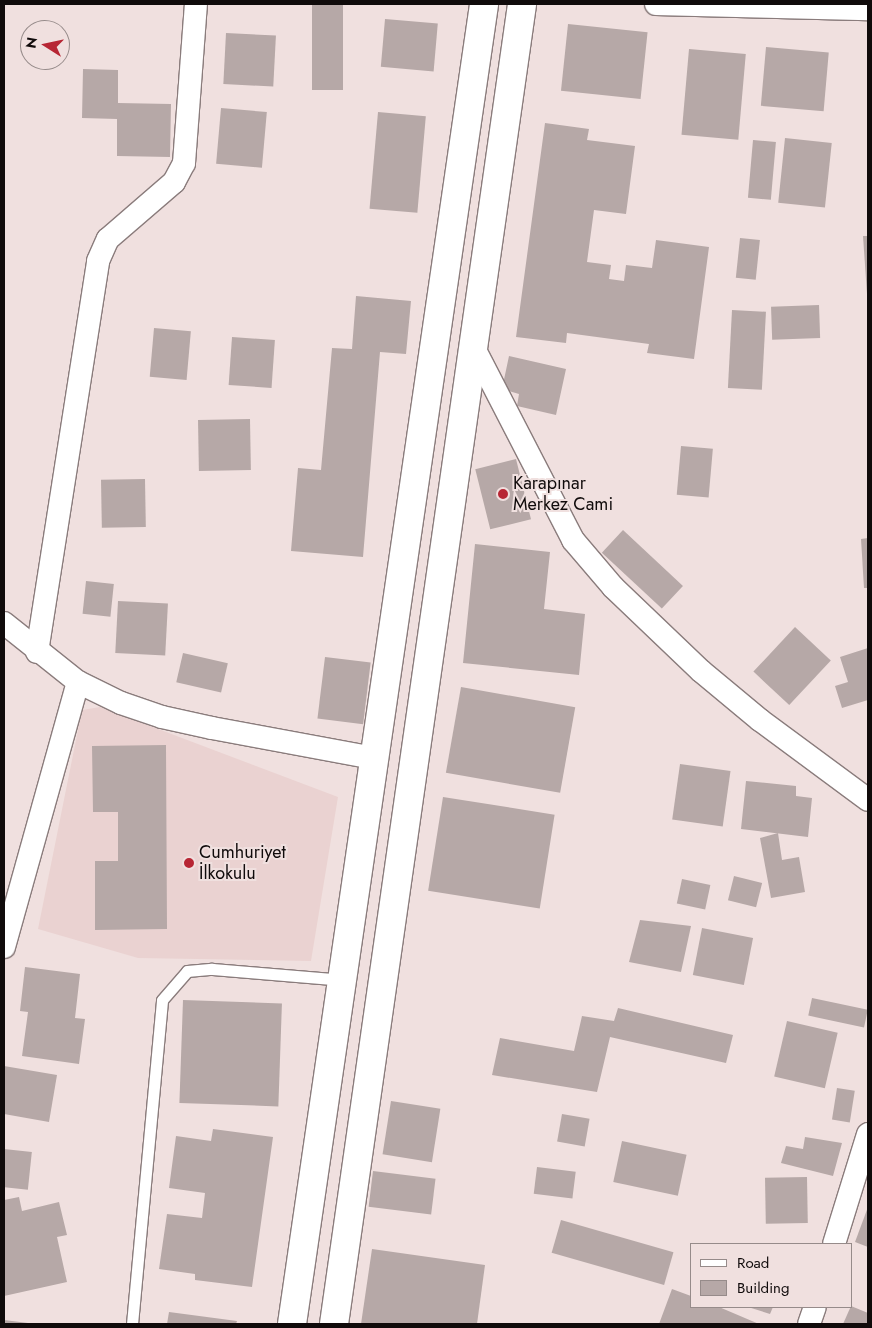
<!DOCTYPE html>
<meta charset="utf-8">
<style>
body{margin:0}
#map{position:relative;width:872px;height:1328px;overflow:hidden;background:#f0e0df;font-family:Jost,sans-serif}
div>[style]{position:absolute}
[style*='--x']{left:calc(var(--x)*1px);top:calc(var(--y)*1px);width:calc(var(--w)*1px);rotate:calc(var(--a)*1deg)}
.built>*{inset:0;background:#ead2d1}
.building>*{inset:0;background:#b6a8a7;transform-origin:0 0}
.roads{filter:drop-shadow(1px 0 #8a7c7c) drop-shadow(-1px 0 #8a7c7c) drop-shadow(0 1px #8a7c7c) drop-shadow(0 -1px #8a7c7c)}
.service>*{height:11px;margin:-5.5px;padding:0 5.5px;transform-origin:5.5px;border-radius:5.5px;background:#fff}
.minor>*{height:22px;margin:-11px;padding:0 11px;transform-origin:11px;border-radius:11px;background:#fff}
.secondary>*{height:28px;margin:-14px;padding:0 14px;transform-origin:14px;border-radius:14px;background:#fff}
.dots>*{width:14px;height:14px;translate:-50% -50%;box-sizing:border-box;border:2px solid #f0e0df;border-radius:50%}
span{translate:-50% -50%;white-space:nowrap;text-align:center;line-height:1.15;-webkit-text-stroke:4px #f0e0df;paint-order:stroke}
.poi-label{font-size:18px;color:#100b0b}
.left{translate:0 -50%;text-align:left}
.frame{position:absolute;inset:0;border:5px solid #100b0b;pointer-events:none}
.legend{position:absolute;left:690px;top:1243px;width:162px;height:65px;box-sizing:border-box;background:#f0e0df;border:1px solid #968b8a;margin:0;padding:6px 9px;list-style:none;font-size:15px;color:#100b0b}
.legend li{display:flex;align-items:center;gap:10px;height:25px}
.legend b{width:25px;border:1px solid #968b8a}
.north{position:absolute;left:20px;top:20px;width:50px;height:50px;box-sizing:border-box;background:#f0e0df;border:1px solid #968b8a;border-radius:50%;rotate:280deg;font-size:14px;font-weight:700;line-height:20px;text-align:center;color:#100b0b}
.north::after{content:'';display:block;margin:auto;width:18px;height:22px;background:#b72634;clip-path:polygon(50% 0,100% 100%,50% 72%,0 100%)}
</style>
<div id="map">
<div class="built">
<div style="clip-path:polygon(100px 707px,338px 797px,311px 961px,138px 958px,38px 929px,82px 710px)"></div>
</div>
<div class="building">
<div style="left:312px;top:4px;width:31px;height:86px"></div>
<div style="left:385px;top:19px;width:53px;height:48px;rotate:5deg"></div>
<div style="left:568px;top:24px;width:80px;height:67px;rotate:6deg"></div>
<div style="left:226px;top:33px;width:50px;height:51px;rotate:3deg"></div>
<div style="left:766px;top:47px;width:63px;height:59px;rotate:5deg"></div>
<div style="left:689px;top:49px;width:57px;height:86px;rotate:5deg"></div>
<div style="clip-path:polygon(83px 69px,118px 70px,118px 103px,171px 104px,170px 157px,117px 156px,117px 119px,82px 118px)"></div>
<div style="left:221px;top:108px;width:46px;height:56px;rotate:5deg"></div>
<div style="left:378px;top:112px;width:48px;height:97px;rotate:5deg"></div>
<div style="clip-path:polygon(545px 123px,589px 129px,587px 140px,635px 146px,626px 214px,594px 210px,587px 262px,611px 265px,609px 279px,624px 281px,626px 265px,652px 268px,656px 240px,709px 247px,694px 359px,647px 353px,649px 344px,567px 333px,566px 343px,516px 337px)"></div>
<div style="left:785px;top:138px;width:47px;height:65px;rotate:6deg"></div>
<div style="left:753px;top:140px;width:23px;height:58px;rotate:5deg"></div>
<div style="clip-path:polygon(863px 236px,868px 236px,868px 294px,867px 294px)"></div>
<div style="left:740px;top:238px;width:20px;height:40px;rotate:6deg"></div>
<div style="clip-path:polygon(356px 296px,411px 301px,406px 354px,380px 352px,363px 557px,291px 551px,298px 468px,321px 470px,332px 348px,352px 349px)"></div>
<div style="left:819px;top:305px;width:33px;height:48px;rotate:88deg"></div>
<div style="left:732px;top:310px;width:34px;height:78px;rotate:3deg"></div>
<div style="left:154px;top:328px;width:37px;height:49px;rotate:5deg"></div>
<div style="left:232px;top:337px;width:43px;height:48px;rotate:4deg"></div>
<div style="clip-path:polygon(509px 356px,566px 369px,556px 415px,517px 406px,519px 394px,502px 389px)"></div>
<div style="left:250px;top:419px;width:51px;height:52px;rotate:89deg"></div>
<div style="left:681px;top:446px;width:32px;height:49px;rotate:5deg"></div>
<div style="left:516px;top:459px;width:62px;height:42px;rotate:76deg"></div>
<div style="left:145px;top:479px;width:48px;height:44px;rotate:89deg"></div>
<div style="left:623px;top:530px;width:82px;height:31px;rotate:43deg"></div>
<div style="clip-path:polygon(868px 538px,868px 588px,864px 588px,861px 539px)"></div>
<div style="clip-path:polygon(475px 544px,550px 552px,544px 609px,585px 614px,579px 675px,463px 663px)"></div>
<div style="left:86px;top:581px;width:28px;height:33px;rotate:6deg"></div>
<div style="left:118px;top:601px;width:50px;height:52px;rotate:3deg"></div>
<div style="left:795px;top:627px;width:49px;height:61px;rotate:43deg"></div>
<div style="clip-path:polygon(868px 648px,868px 700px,842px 708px,835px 686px,848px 682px,840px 657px)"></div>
<div style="left:183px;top:653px;width:46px;height:30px;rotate:13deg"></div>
<div style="left:325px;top:657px;width:46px;height:62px;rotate:7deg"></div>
<div style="left:461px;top:687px;width:116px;height:87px;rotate:10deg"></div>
<div style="clip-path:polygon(166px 745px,167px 929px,95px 930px,95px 861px,118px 861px,118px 812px,93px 812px,92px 746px)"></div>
<div style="left:680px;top:764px;width:51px;height:56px;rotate:8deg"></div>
<div style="clip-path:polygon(746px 781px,796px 786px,796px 796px,812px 798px,808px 837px,741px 829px)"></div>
<div style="left:443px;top:797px;width:113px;height:95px;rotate:9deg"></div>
<div style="clip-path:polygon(778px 833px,782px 860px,799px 857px,805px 892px,771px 898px,760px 838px)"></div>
<div style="left:734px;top:876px;width:29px;height:25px;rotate:14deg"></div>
<div style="left:682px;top:879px;width:29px;height:25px;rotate:12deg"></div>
<div style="clip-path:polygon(640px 920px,691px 926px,681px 972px,629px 962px)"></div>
<div style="left:702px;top:928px;width:52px;height:48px;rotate:11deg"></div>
<div style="clip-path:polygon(25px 967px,80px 974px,75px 1018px,85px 1019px,79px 1064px,22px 1056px,28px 1012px,20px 1011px)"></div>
<div style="left:812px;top:998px;width:57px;height:18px;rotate:12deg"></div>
<div style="left:183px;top:1000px;width:99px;height:103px;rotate:2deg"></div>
<div style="clip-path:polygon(618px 1008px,733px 1035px,726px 1063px,610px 1037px,597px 1092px,492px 1075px,500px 1038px,574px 1051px,582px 1016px,614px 1021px)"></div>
<div style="left:787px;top:1021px;width:52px;height:57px;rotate:13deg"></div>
<div style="clip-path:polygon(4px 1066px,57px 1075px,49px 1122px,4px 1114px)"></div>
<div style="left:837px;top:1088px;width:18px;height:32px;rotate:9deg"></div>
<div style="left:391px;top:1101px;width:50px;height:54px;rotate:9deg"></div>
<div style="left:562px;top:1114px;width:28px;height:28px;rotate:10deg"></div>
<div style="clip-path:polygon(213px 1129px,273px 1137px,252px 1287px,195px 1280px,195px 1274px,159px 1269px,167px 1214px,202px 1218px,205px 1193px,169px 1188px,176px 1136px,211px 1141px)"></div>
<div style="clip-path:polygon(805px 1137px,842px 1143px,833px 1176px,781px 1163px,786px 1146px,803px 1149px)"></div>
<div style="left:622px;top:1141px;width:66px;height:42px;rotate:12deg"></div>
<div style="left:4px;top:1149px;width:28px;height:38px;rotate:6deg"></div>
<div style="left:537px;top:1167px;width:39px;height:27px;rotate:7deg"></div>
<div style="left:373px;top:1171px;width:63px;height:36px;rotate:7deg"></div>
<div style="left:807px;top:1177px;width:46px;height:42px;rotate:89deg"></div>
<div style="clip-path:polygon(19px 1197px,22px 1211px,59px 1202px,67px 1235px,57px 1237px,67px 1282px,4px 1296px,4px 1200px)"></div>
<div style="clip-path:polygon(868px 1207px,868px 1247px,855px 1242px)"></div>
<div style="left:561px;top:1220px;width:117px;height:34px;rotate:16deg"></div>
<div style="clip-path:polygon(372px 1249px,485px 1265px,477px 1324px,361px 1324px)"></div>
<div style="clip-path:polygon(672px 1289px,691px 1296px,691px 1307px,719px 1307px,759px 1324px,659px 1324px)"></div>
<div style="clip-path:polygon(851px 1306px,868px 1313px,868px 1324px,843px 1324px)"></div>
<div style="clip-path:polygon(748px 1307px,773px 1307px,770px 1314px)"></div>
<div style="clip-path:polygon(169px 1312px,237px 1321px,236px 1324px,167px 1324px)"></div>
<div style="clip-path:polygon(4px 1320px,28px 1323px,28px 1324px,4px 1324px)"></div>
</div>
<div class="roads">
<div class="service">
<div style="--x:132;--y:1324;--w:325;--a:-84.7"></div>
<div style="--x:162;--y:1000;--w:38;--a:-49"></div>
<div style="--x:187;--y:971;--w:25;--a:-5"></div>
<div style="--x:212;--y:969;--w:130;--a:4.8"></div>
</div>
<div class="minor">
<div style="--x:656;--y:4;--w:212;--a:1.4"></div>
<div style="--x:474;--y:348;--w:216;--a:62.7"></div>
<div style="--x:573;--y:540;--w:62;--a:49.6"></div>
<div style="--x:613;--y:587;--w:122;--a:43.7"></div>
<div style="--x:701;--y:671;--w:77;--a:39.7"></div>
<div style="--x:760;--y:720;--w:134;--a:36.5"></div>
<div style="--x:4;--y:623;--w:95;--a:38.6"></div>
<div style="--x:78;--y:682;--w:48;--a:26"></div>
<div style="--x:121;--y:703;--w:43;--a:18.9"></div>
<div style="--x:162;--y:717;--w:51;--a:12.4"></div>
<div style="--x:212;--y:728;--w:165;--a:10.5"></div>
<div style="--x:37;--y:652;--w:396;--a:-81.1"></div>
<div style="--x:98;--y:261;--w:24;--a:-66"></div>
<div style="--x:108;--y:239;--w:87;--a:-40.8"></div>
<div style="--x:174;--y:182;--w:21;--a:-62"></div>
<div style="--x:184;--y:163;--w:159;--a:-85.7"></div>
<div style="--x:4;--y:947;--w:275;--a:-74.4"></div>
<div style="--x:834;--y:1244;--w:115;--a:-72.8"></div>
<div style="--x:809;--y:1324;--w:18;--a:-71"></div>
</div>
<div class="secondary">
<div style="--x:292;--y:1324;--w:1334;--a:-81.72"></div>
<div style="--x:334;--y:1324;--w:1333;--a:-81.89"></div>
</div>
</div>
<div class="dots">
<div style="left:503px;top:494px;background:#b72634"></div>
<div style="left:189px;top:863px;background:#b72634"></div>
</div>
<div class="poi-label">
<span class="left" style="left:513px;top:494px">Karapınar<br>Merkez Cami</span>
<span class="left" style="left:199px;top:863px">Cumhuriyet<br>İlkokulu</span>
</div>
<div class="frame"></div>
<ul class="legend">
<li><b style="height:6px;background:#fff"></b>Road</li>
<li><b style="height:14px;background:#b6a8a7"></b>Building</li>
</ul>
<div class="north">N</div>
</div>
